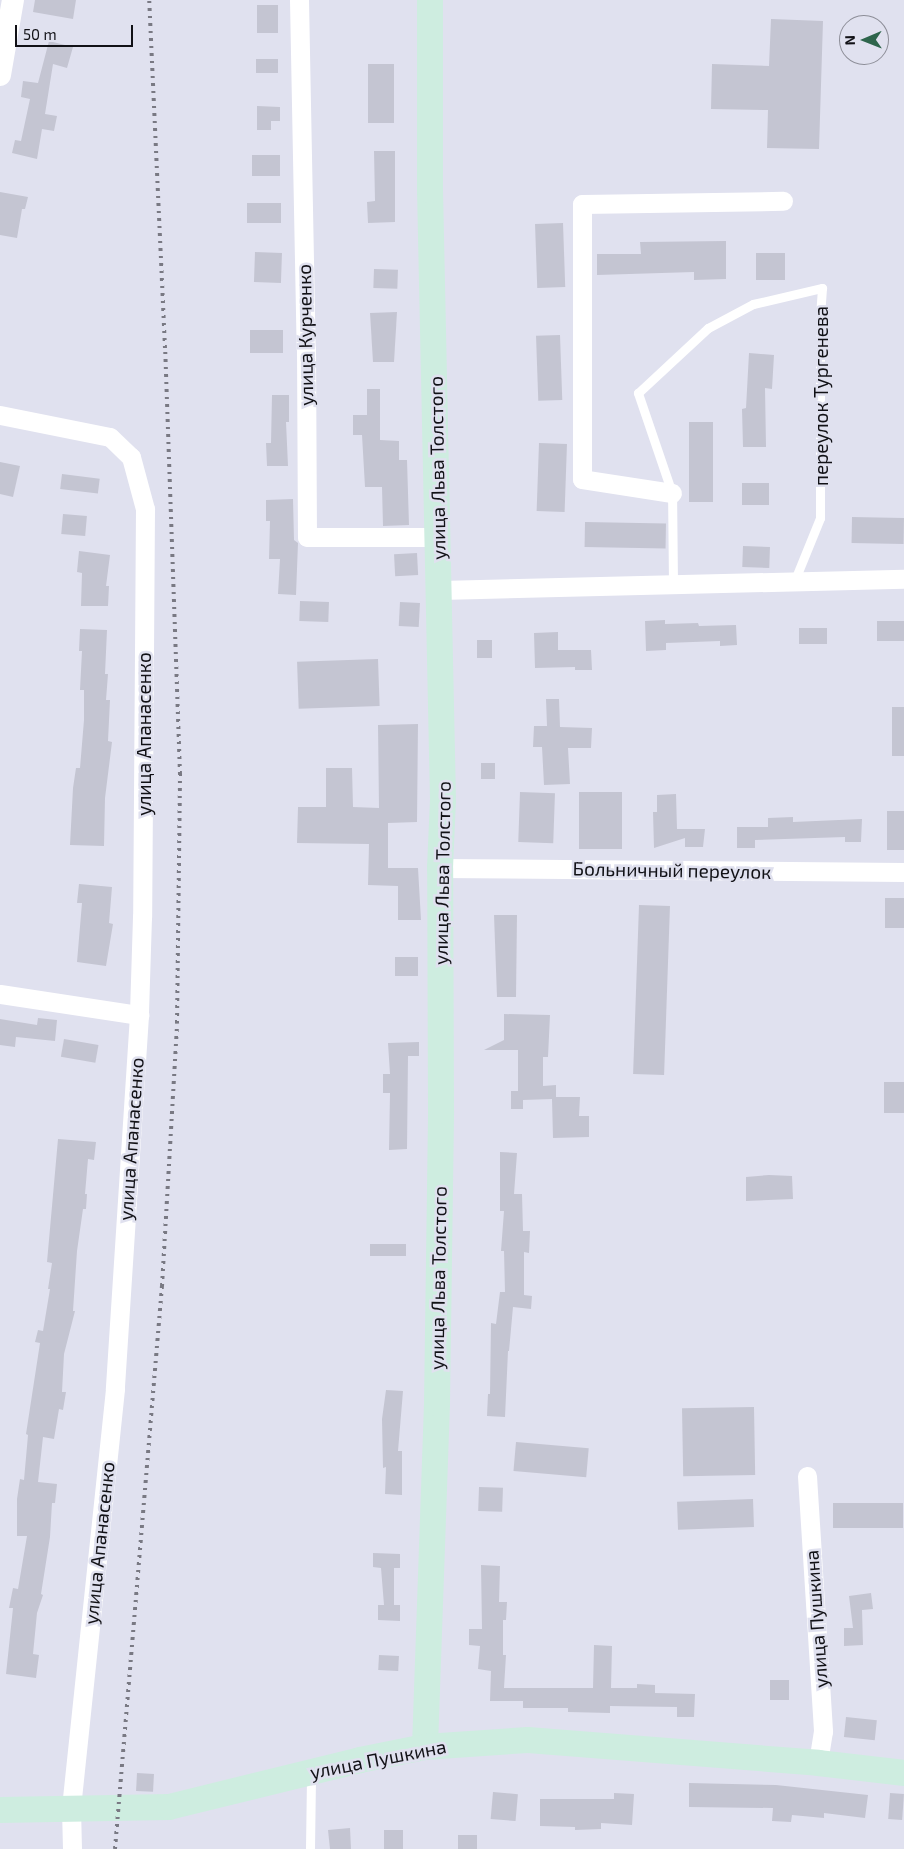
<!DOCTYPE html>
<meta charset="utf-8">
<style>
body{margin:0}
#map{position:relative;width:904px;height:1849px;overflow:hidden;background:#e0e1ef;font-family:"Exo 2",sans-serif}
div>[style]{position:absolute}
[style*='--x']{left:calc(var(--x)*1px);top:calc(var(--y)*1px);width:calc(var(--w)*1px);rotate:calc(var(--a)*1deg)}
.building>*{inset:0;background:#c4c5d2;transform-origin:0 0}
.service>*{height:9px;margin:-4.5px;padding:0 4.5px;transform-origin:4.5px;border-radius:4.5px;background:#fff}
.minor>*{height:19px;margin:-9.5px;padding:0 9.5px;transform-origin:9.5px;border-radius:9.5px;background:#fff}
.tertiary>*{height:22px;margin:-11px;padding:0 11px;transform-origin:11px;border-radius:11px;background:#fff}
.secondary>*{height:26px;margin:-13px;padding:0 13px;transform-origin:13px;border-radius:13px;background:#ceede0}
.rail>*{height:4px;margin-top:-2px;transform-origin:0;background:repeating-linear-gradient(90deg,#797983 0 2.5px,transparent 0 7.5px)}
span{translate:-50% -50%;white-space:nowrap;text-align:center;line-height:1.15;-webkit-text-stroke:5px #e0e1ef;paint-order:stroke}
.street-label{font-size:19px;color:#111116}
.north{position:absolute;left:839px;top:15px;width:50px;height:50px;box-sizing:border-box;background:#e0e1ef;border:1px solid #8d8e98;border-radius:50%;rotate:269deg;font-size:14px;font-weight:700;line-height:20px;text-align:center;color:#111116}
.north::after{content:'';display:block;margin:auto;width:18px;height:22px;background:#2e654c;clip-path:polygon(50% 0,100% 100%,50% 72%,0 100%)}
.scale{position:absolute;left:15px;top:25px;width:118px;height:22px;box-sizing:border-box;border:2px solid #111116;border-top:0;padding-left:6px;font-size:15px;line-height:18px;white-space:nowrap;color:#111116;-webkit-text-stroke:4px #e0e1ef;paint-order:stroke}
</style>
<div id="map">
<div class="building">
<div style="clip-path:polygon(35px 0,76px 0,73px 19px,33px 12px)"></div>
<div style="left:257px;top:5px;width:21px;height:28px"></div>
<div style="clip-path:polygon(771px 19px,823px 21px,819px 149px,767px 148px,768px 110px,711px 109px,712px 64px,769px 66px)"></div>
<div style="clip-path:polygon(49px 41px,73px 47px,67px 68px,53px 64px,45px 114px,57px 116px,54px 131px,42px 129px,37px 159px,12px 153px,15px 140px,21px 141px,30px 99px,21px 97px,23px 81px,38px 83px)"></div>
<div style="left:256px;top:59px;width:22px;height:14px"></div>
<div style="left:368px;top:64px;width:26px;height:59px"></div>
<div style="clip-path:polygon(257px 106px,280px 107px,280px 121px,271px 121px,271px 130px,257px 130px)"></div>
<div style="clip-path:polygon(374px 151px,395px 151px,395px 222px,368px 223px,367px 202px,375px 201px)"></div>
<div style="left:252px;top:155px;width:28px;height:21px"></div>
<div style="clip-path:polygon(0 192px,28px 197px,25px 209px,22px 209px,17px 238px,0 235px)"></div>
<div style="left:281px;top:203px;width:20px;height:34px;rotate:90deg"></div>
<div style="left:563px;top:223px;width:64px;height:28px;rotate:88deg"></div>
<div style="clip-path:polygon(726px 241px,726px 279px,694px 280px,694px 272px,597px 275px,597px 254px,641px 254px,640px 242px)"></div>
<div style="left:255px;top:252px;width:27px;height:30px;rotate:2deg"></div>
<div style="left:756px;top:253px;width:29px;height:27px"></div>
<div style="left:374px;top:269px;width:24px;height:19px;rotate:2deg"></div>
<div style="clip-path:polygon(397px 312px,394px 362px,373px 362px,370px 313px)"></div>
<div style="left:283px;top:330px;width:23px;height:33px;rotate:90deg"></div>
<div style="left:560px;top:335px;width:65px;height:24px;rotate:88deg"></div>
<div style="clip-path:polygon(749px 353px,774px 355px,772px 389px,765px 388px,766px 447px,743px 447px,742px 409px,746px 408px)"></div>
<div style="clip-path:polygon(367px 389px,380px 389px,380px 440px,399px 441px,399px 460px,407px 460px,409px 525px,383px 526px,382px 487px,365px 487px,362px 435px,353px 435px,353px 415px,367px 415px)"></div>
<div style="clip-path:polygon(272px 395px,289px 395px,289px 422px,286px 422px,288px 466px,267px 466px,266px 443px,271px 443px)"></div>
<div style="left:689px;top:422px;width:24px;height:80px"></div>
<div style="left:539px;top:443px;width:28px;height:68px;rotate:2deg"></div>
<div style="clip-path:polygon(0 462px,20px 466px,13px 497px,0 494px)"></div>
<div style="left:62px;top:474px;width:38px;height:15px;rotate:7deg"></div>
<div style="left:769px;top:483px;width:22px;height:27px;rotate:90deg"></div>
<div style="clip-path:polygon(293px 499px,294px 540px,298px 543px,296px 595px,278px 594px,280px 559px,269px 559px,270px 521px,266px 521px,266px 500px)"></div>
<div style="left:63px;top:514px;width:24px;height:20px;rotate:5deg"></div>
<div style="left:852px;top:517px;width:52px;height:26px;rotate:1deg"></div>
<div style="left:585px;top:522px;width:81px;height:25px;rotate:1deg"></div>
<div style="left:743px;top:546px;width:27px;height:21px;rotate:2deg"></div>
<div style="clip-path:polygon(79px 551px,110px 555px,106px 586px,109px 586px,108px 606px,81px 606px,82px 573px,77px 572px)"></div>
<div style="left:417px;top:553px;width:22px;height:23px;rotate:87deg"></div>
<div style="left:300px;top:601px;width:29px;height:20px;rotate:2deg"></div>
<div style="left:400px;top:602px;width:20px;height:24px;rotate:3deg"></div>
<div style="clip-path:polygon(665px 620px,665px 624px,698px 623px,699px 626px,736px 625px,737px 645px,720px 646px,720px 641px,666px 643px,666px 650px,646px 651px,645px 621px)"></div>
<div style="left:904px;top:621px;width:20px;height:27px;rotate:90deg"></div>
<div style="left:827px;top:628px;width:16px;height:28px;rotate:90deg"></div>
<div style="clip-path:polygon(80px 629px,107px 630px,105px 674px,108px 674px,106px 700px,110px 700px,108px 741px,112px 742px,105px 798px,104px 846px,70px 845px,73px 788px,76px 768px,80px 768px,84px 720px,84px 690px,80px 690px,82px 651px,79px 651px)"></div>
<div style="clip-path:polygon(558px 632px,558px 650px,591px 650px,592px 670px,575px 670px,575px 667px,535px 668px,534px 633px)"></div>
<div style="left:492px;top:640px;width:18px;height:15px;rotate:90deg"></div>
<div style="left:378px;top:659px;width:47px;height:81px;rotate:88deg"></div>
<div style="clip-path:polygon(546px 699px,559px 699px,560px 727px,592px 728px,591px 748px,568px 748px,570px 784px,544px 785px,542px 747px,533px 747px,534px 726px,547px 726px)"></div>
<div style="left:892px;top:707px;width:12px;height:49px"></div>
<div style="clip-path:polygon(418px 724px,417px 822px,388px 823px,388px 868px,418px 868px,421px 920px,398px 920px,398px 886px,368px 885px,369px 844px,297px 843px,298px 807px,326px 807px,326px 768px,352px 768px,353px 807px,379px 808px,378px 725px)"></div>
<div style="left:481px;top:763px;width:14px;height:16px"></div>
<div style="left:520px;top:792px;width:35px;height:50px;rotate:2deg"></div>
<div style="left:579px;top:792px;width:43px;height:57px"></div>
<div style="clip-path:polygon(676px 794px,677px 829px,705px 829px,703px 847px,685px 847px,685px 838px,654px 848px,653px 812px,657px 812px,657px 795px)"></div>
<div style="left:887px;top:811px;width:17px;height:39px"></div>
<div style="clip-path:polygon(793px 817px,793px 822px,862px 819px,861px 842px,845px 842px,845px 837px,755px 840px,755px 848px,737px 848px,737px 827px,768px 827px,768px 818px)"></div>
<div style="clip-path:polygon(79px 884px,112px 887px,109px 923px,113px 924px,106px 966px,77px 962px,82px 903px,77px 903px)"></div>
<div style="left:904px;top:898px;width:30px;height:19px;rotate:90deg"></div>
<div style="left:639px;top:905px;width:31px;height:169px;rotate:2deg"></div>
<div style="clip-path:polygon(494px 915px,517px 915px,516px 997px,497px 997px)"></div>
<div style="left:395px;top:957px;width:23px;height:19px"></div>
<div style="clip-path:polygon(504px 1014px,550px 1015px,548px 1057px,543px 1057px,543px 1086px,556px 1085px,556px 1097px,580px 1097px,579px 1116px,589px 1116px,589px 1137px,553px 1138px,552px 1099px,523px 1100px,523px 1109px,511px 1109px,511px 1091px,518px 1091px,518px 1050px,484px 1050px,504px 1040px)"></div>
<div style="clip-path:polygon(38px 1018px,57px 1020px,55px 1041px,16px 1037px,15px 1047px,0 1045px,0 1019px,37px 1025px)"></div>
<div style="left:64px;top:1039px;width:35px;height:18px;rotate:10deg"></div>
<div style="clip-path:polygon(419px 1042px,419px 1056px,408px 1056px,407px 1149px,389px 1150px,390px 1093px,383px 1093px,383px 1074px,390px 1074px,388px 1043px)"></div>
<div style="left:884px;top:1082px;width:20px;height:31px"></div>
<div style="clip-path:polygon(58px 1139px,96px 1142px,94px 1160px,88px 1159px,85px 1194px,87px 1194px,86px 1209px,83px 1209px,77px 1251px,73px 1311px,75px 1311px,64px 1354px,62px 1392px,66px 1392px,63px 1410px,59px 1409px,54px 1439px,43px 1437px,38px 1482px,57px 1484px,55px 1503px,52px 1503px,50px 1537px,41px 1594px,43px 1595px,37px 1613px,33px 1654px,39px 1655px,36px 1678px,6px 1674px,13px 1608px,9px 1608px,13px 1588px,18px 1589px,27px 1536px,17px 1536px,17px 1499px,20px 1479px,24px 1480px,28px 1435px,26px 1434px,40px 1343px,35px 1342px,38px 1330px,43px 1331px,50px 1289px,48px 1289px,52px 1263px,47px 1262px)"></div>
<div style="clip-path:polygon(500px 1152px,517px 1153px,514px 1194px,522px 1194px,523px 1231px,530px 1231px,529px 1253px,524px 1252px,524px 1295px,532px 1296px,531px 1309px,513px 1307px,509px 1351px,508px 1351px,505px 1417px,487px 1416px,488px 1394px,490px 1394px,491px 1323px,496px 1324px,500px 1292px,505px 1292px,504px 1251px,501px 1251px,504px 1211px,500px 1211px)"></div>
<div style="clip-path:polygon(769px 1175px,792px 1176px,793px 1199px,746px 1201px,746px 1177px)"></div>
<div style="left:370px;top:1244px;width:36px;height:12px"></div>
<div style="clip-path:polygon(386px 1390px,403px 1391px,398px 1451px,402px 1451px,402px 1495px,385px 1494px,386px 1467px,383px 1468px,382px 1419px)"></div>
<div style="left:754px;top:1407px;width:68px;height:72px;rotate:89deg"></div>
<div style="left:516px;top:1442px;width:73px;height:29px;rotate:5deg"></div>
<div style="left:479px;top:1487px;width:24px;height:24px;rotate:2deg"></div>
<div style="left:753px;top:1499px;width:28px;height:76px;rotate:88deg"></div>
<div style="left:833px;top:1503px;width:70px;height:25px"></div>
<div style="clip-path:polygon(373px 1553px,400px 1554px,400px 1568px,394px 1568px,394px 1605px,400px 1605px,400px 1621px,378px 1620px,378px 1605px,384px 1605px,381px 1568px,373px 1567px)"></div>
<div style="clip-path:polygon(481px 1565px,500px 1566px,499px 1602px,507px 1602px,506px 1620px,503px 1620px,503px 1655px,506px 1655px,504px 1688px,593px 1688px,594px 1645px,612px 1646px,611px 1688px,637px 1688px,637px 1684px,655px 1685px,655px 1693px,695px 1694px,694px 1717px,677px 1717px,677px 1707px,610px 1706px,610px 1713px,568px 1712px,568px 1708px,523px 1708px,523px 1701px,490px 1701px,491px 1671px,478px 1669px,480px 1646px,469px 1645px,469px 1629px,482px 1629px)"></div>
<div style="clip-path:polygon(871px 1593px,873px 1609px,862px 1610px,863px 1645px,844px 1646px,844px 1628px,853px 1628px,849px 1596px)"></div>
<div style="left:379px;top:1655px;width:20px;height:15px;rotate:3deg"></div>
<div style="left:770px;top:1680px;width:19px;height:20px"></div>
<div style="left:846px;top:1717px;width:31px;height:20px;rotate:6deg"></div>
<div style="left:137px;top:1773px;width:17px;height:18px;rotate:3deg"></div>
<div style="clip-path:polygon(689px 1783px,776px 1785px,868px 1795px,865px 1818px,824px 1813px,824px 1818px,792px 1815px,791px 1822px,772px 1821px,773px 1808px,689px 1807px)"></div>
<div style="left:493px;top:1792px;width:25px;height:27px;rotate:5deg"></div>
<div style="clip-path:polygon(614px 1793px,634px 1794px,632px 1825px,601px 1823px,601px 1829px,575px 1830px,575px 1827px,540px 1826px,540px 1799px,614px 1799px)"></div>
<div style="left:890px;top:1793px;width:14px;height:26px;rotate:4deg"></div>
<div style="clip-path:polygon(350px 1828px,351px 1849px,330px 1849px,328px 1830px)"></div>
<div style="left:384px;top:1830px;width:19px;height:19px"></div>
<div style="left:458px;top:1835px;width:19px;height:14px"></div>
</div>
<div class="service">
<div style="--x:673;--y:583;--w:90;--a:-90.6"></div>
<div style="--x:672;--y:493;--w:106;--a:-108.8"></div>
<div style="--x:638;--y:393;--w:96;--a:-42.9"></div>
<div style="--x:708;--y:328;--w:51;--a:-28.1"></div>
<div style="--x:753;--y:304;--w:71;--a:-13.1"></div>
<div style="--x:822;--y:288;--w:31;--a:94"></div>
<div style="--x:820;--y:319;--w:199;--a:90"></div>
<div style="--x:820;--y:518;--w:69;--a:112.1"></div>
<div style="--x:310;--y:1849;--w:75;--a:-89.2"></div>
</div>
<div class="minor">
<div style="--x:299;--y:0;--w:349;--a:88.9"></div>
<div style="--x:306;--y:349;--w:188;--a:89.7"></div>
<div style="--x:307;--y:537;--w:132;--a:0"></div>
<div style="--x:0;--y:415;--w:112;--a:11.3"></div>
<div style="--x:110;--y:437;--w:29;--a:44"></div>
<div style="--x:131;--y:457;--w:54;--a:74.9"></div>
<div style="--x:145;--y:509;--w:408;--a:90.4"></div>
<div style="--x:142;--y:917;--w:98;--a:91.8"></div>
<div style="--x:139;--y:1015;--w:375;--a:93.7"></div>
<div style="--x:115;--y:1389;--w:421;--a:96"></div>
<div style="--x:71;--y:1808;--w:41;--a:88.6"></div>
<div style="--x:672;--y:493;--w:91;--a:-171.2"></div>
<div style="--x:582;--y:479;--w:275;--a:-90"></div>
<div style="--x:582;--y:204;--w:201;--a:-0.9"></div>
<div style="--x:440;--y:590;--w:464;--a:-1.4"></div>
<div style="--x:440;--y:868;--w:464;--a:0.5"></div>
<div style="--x:0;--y:994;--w:141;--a:8.6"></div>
<div style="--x:807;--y:1476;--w:256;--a:86.4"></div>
<div style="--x:823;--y:1731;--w:32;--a:99"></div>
</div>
<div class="tertiary">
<div style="--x:0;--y:75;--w:76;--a:-80.2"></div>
</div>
<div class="secondary">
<div style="--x:425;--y:1747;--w:344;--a:-88"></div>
<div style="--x:437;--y:1403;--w:292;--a:-89.2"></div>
<div style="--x:441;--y:1111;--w:243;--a:-90.2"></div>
<div style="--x:440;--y:868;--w:68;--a:-87.5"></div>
<div style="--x:443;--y:800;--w:610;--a:-91.22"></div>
<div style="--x:430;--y:190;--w:190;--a:-90"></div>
<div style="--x:0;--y:1810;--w:169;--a:-1"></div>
<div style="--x:169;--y:1807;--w:197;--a:-13.8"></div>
<div style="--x:360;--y:1760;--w:66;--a:-11.3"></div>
<div style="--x:425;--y:1747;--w:103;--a:-3.9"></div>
<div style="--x:528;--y:1740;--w:291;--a:4.5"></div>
<div style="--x:818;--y:1763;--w:87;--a:6.6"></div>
</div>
<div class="rail">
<div style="--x:115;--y:1849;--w:565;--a:-85.23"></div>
<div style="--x:162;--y:1286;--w:263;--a:-86.7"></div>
<div style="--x:177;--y:1023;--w:249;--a:-89.3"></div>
<div style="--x:180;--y:774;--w:426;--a:-92"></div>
<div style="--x:165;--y:348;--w:348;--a:-92.6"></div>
</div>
<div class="street-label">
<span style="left:305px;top:335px;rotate:-91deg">улица Курченко</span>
<span style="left:821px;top:396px;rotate:-90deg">переулок Тургенева</span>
<span style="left:437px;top:468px;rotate:-91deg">улица Льва Толстого</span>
<span style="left:144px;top:734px;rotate:-90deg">улица Апанасенко</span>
<span style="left:672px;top:870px;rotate:1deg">Больничный переулок</span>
<span style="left:442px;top:873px;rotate:-89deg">улица Льва Толстого</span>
<span style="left:131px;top:1139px;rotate:-86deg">улица Апанасенко</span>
<span style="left:438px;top:1278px;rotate:-89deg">улица Льва Толстого</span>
<span style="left:99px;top:1543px;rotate:-84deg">улица Апанасенко</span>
<span style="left:816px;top:1619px;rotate:-94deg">улица Пушкина</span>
<span style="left:378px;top:1759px;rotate:-11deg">улица Пушкина</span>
</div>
<div class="north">N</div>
<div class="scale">50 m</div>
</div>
